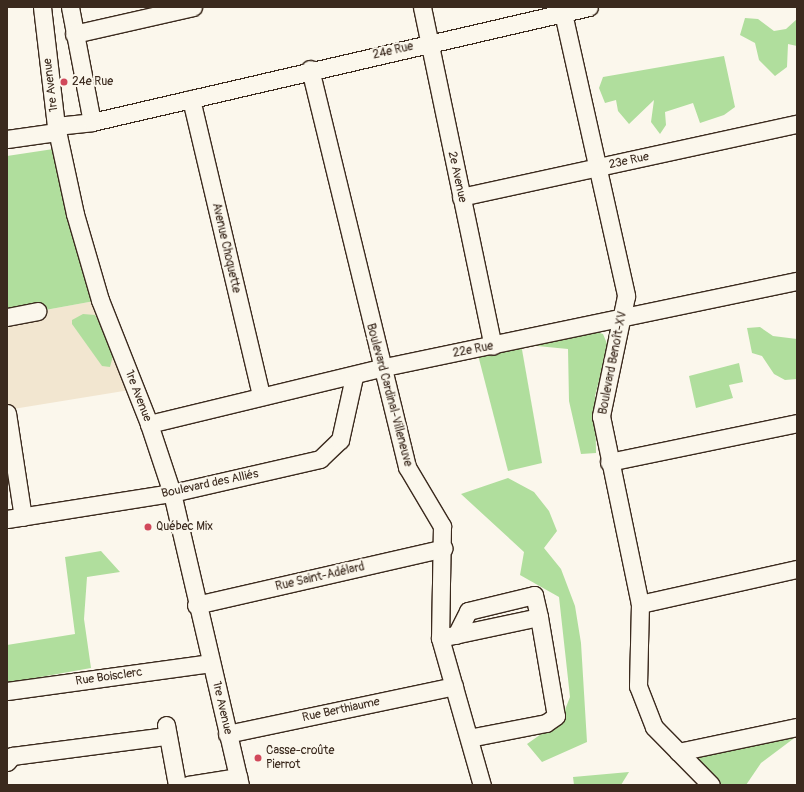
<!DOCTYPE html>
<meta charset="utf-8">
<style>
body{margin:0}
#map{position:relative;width:804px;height:792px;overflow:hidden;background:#fbf7ec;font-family:Pangolin,sans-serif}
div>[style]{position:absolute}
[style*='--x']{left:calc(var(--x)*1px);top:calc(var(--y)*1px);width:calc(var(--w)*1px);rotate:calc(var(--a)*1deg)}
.built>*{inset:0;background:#f2e6d0}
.green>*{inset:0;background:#b0de9d}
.roads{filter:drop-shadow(1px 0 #3b2a1e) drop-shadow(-1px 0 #3b2a1e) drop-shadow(0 1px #3b2a1e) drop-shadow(0 -1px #3b2a1e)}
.minor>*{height:17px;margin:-8.5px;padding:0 8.5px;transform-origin:8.5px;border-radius:8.5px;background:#fbf7ec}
.dots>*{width:11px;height:11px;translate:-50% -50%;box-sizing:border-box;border:2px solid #fbf7ec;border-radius:50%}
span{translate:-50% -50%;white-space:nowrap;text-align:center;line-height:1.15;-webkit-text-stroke:4px #fbf7ec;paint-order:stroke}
.street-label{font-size:12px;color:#3b2a1e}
.poi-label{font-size:12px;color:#3b2a1e}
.left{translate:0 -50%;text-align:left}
.frame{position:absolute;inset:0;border:8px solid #3b2a1e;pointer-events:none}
</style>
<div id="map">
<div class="built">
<div style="clip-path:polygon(100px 300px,136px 389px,7px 410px,7px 317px)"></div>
</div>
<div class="green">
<div style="clip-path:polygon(745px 18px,758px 19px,774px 31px,786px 29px,797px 19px,797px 46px,788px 44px,787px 67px,775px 76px,759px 60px,755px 43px,740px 35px)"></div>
<div style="clip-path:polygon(724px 56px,735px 107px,724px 115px,700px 123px,693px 103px,665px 112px,666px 125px,660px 134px,651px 122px,654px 100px,629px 124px,618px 111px,616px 100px,605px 103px,599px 88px,603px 77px)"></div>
<div style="clip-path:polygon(60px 148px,100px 300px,7px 317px,7px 156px)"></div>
<div style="clip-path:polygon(83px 314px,95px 315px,100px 324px,113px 356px,110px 367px,102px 366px,72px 324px,72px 320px)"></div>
<div style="clip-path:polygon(760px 327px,773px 336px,797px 339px,797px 379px,785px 380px,774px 374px,762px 356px,752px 353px,747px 328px)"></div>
<div style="clip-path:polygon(590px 330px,603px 334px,608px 346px,595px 396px,596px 453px,581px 454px,569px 401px,568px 349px,537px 346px,538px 337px)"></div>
<div style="clip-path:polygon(521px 344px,542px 463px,508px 471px,478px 355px)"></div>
<div style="clip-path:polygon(739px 363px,743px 382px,729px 385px,733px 398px,696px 408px,689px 376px)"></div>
<div style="clip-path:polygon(508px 478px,534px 492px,549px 511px,557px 531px,544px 548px,561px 569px,575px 606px,581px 643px,587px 742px,542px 762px,527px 744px,561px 720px,570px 697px,559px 597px,520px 575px,524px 552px,461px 494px)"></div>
<div style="clip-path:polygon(101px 551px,120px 572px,87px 577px,84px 619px,91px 668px,7px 683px,7px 645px,75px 634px,65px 557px)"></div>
<div style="clip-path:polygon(797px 736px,761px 763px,746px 785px,715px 785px,692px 755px)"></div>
<div style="clip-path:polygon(629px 772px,621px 785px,574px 785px,573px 777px)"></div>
</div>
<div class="roads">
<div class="minor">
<div style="--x:42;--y:7;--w:120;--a:83.3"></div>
<div style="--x:56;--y:126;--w:90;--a:77.8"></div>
<div style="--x:75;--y:214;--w:90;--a:73.8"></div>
<div style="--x:100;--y:300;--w:133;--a:68.4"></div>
<div style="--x:149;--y:424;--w:73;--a:71.6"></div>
<div style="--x:172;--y:493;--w:300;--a:76.9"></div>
<div style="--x:70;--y:7;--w:117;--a:79.2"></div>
<div style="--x:422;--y:7;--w:346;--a:78.2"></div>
<div style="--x:563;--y:13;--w:290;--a:77.4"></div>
<div style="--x:626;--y:296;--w:123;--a:101.8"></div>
<div style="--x:601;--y:416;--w:192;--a:78.3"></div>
<div style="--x:640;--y:604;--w:82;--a:91.4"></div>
<div style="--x:638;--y:686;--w:44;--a:68.7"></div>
<div style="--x:654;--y:727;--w:81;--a:45.5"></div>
<div style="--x:74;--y:34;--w:122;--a:-12.8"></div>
<div style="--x:310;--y:69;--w:410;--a:76.3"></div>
<div style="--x:407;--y:467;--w:69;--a:59.3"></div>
<div style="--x:442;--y:526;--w:112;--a:91"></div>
<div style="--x:440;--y:638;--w:153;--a:74.1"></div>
<div style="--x:191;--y:99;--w:305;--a:76.7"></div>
<div style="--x:56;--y:126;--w:36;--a:-6"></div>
<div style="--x:92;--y:122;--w:510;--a:-13.03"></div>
<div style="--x:7;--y:139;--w:50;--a:-8"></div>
<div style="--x:461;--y:197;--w:344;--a:-12.3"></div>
<div style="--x:7;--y:317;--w:31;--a:-11"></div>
<div style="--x:7;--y:413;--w:105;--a:81.3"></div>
<div style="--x:149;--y:424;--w:238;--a:-13.6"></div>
<div style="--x:380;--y:368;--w:426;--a:-11.8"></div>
<div style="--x:609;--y:462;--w:192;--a:-11.7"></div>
<div style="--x:7;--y:519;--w:167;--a:-9"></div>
<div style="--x:172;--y:493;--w:152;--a:-12.9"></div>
<div style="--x:320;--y:459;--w:28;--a:-44"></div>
<div style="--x:340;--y:440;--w:65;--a:-77.5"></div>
<div style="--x:640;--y:604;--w:161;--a:-12.6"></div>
<div style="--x:196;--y:605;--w:254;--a:-12.9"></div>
<div style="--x:456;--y:635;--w:27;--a:-63"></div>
<div style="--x:468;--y:611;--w:68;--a:-13.6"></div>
<div style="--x:534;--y:595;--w:23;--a:77"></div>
<div style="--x:440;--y:638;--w:101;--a:-12"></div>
<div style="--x:539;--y:617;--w:100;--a:80.3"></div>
<div style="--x:556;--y:716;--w:12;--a:145"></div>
<div style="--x:546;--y:723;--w:78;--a:169"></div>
<div style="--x:7;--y:691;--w:206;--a:-7.8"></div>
<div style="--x:166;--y:725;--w:61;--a:79.6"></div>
<div style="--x:227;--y:734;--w:232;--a:-11.9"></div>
<div style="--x:678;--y:752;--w:122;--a:-11.9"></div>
<div style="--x:7;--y:762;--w:8;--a:-50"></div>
<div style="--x:12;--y:756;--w:156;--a:-7.4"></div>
<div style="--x:188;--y:785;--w:51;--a:-9.1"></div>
</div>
</div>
<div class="dots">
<div style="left:64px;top:82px;background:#d1495b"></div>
<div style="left:148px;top:527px;background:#d1495b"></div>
<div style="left:258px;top:758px;background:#d1495b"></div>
</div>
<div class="street-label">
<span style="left:393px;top:51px;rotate:-13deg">24e Rue</span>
<span style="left:51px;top:85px;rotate:-97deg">1re Avenue</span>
<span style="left:629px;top:161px;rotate:-12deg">23e Rue</span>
<span style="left:457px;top:177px;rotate:78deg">2e Avenue</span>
<span style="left:226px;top:248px;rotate:77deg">Avenue Choquette</span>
<span style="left:473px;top:350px;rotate:-11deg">22e Rue</span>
<span style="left:613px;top:363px;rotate:-79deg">Boulevard Benoît-XV</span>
<span style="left:389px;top:395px;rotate:75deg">Boulevard Cardinal-Villeneuve</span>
<span style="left:138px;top:396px;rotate:69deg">1re Avenue</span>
<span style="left:210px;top:484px;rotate:-12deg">Boulevard des Alliés</span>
<span style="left:320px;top:577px;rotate:-13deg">Rue Saint-Adélard</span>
<span style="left:109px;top:677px;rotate:-8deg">Rue Boisclerc</span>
<span style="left:222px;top:708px;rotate:77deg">1re Avenue</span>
<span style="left:341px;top:710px;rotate:-12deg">Rue Berthiaume</span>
</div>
<div class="poi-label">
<span class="left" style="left:72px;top:82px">24e Rue</span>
<span class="left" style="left:156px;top:527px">Québec Mix</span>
<span class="left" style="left:266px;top:758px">Casse-croûte<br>Pierrot</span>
</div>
<div class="frame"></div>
</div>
